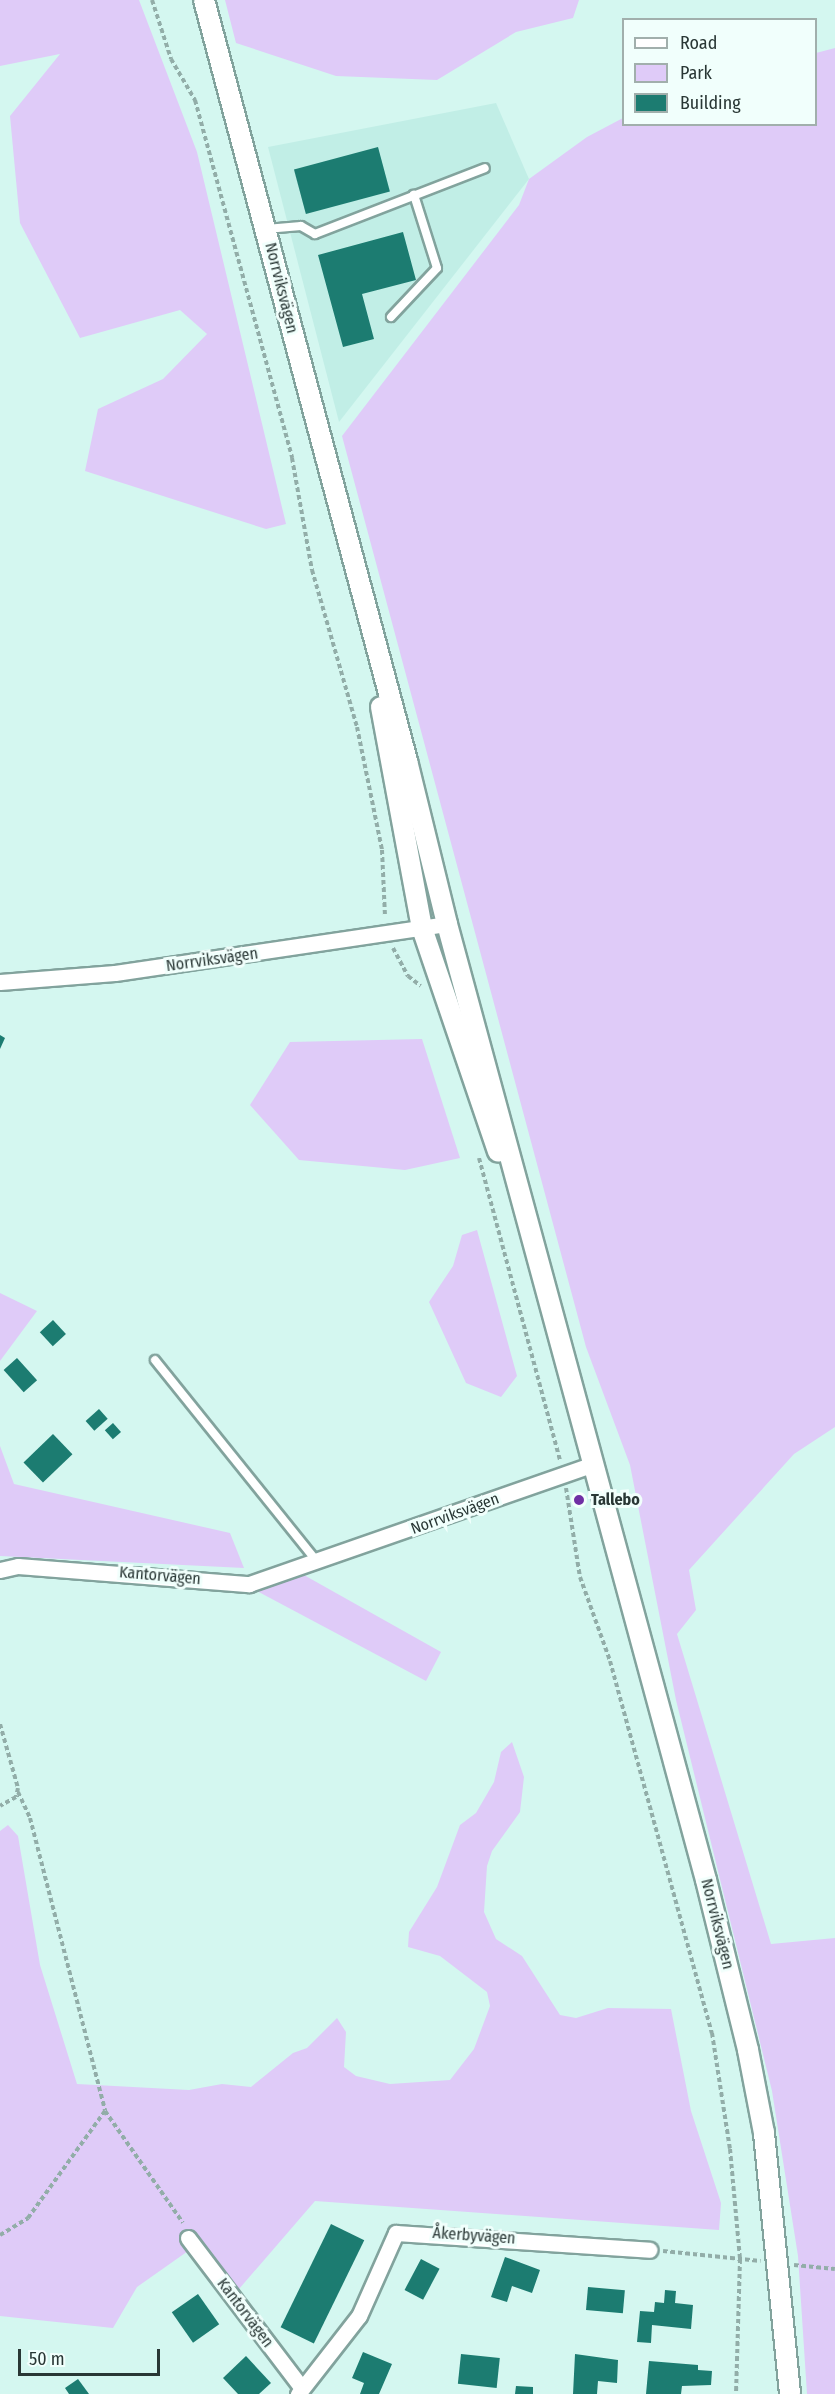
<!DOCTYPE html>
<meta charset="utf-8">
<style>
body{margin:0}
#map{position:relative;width:835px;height:2394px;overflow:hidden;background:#d4f7f0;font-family:"Fira Sans Condensed",sans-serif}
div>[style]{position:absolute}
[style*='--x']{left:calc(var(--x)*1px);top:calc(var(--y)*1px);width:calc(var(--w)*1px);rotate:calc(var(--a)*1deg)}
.built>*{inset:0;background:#c1eee6}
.green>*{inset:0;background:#dfcbf8}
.building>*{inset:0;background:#1c7c71;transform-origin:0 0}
.path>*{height:4px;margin-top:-2px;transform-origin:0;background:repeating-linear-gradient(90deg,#92ada8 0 4.5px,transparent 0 7.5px)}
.roads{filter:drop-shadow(2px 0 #82a39d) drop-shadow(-2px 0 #82a39d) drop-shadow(0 2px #82a39d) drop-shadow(0 -2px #82a39d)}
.service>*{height:8px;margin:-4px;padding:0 4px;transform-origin:4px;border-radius:4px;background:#fff}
.minor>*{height:15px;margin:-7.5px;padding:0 7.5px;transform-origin:7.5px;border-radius:7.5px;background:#fff}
.tertiary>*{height:20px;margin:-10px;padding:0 10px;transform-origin:10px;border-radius:10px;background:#fff}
.dots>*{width:16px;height:16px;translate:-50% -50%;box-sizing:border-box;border:3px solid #f1fffc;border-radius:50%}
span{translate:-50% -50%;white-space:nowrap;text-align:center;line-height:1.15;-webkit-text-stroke:6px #f1fffc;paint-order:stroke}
.street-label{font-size:16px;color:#293735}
.poi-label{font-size:16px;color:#293735;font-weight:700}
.left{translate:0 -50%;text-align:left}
.legend{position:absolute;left:622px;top:18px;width:195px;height:108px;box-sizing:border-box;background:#f1fffc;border:2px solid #a1afac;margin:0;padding:8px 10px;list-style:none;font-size:18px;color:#293735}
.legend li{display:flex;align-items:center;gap:12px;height:30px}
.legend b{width:30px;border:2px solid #a1afac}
.scale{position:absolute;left:18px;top:2349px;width:142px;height:27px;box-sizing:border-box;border:3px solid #293735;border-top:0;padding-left:8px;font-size:18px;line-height:21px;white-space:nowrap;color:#293735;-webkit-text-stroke:4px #f1fffc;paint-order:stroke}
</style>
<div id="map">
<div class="built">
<div style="clip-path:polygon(496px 103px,529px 179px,339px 422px,268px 147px)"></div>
</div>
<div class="green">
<div style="clip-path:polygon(0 0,139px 0,197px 152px,286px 524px,266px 529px,85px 471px,98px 409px,163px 379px,207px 334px,180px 310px,80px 338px,20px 223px,10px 116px,60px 54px,0 66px)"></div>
<div style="clip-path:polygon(225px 0,579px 0,573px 18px,516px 32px,437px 80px,336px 76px,236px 43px)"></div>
<div style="clip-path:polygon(835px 48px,835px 1427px,794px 1454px,689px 1570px,696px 1610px,677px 1634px,771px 1944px,835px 1938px,835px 2394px,807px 2394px,798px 2256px,772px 2091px,676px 1700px,630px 1465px,586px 1347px,342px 436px,519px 205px,529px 179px,587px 137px,623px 118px,624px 124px,816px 124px,816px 53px)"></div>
<div style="clip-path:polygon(422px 1039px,460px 1158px,405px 1170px,299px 1160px,250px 1105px,290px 1042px)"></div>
<div style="clip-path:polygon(477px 1230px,517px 1376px,501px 1397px,466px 1383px,429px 1302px,453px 1266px,462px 1235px)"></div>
<div style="clip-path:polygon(0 1293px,37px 1311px,0 1361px)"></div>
<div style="clip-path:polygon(0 1446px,14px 1484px,230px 1533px,244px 1568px,0 1556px)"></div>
<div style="clip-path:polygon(295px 1570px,441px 1652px,426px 1681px,255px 1590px)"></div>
<div style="clip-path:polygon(512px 1742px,524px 1777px,520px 1812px,492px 1851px,487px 1866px,484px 1912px,496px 1939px,522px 1956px,560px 2015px,576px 2018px,608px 2008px,671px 2009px,691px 2111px,721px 2203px,719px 2230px,315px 2201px,239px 2289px,198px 2244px,137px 2287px,113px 2328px,0 2316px,0 1831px,8px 1825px,18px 1836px,40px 1965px,77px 2084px,189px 2090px,222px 2084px,251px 2087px,293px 2053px,307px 2048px,337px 2018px,346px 2032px,344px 2067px,356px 2076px,390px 2084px,450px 2080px,474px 2049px,490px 2006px,487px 1992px,440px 1956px,408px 1947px,409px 1932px,437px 1887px,460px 1825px,476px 1813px,494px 1782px,501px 1752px)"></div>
</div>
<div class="building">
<div style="left:378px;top:147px;width:46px;height:87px;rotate:75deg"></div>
<div style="clip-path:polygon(403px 232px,416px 280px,362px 294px,374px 339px,343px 347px,318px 255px)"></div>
<div style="clip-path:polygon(0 1035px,5px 1038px,0 1049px)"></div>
<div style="left:53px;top:1320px;width:19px;height:18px;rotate:47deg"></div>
<div style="left:17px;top:1358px;width:30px;height:18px;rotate:48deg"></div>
<div style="left:99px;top:1409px;width:13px;height:18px;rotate:48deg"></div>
<div style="left:113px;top:1423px;width:12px;height:11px;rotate:48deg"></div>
<div style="left:53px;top:1434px;width:28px;height:41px;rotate:46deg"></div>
<div style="left:331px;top:2224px;width:37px;height:115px;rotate:26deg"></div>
<div style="clip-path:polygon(505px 2257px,540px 2270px,532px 2293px,512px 2286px,507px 2302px,491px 2297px)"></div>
<div style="left:421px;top:2259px;width:21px;height:35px;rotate:28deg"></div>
<div style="left:588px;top:2287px;width:37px;height:23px;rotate:5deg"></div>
<div style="clip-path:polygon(665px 2290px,676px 2291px,675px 2303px,693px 2305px,691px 2329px,652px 2325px,651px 2343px,637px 2342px,640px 2311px,654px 2312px,655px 2302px,664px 2303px)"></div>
<div style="left:198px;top:2294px;width:37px;height:32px;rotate:55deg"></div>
<div style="clip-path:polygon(363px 2352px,392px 2364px,379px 2394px,360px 2394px,364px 2383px,352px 2378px)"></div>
<div style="left:461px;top:2354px;width:39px;height:30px;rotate:6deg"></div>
<div style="clip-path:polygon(575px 2354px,618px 2360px,617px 2383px,598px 2381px,597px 2394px,573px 2394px)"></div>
<div style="clip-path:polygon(246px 2356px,271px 2383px,259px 2394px,238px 2394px,223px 2378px)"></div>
<div style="clip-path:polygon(649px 2361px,698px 2365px,698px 2370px,712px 2371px,711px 2385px,682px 2386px,681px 2394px,646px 2394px)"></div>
<div style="clip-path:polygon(78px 2379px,89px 2394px,69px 2394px,65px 2388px)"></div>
<div style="clip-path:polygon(516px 2386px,533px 2387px,533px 2394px,515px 2394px)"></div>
</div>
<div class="path">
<div style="--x:152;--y:0;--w:62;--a:72.1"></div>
<div style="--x:171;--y:59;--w:48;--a:59.7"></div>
<div style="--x:195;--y:100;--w:371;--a:74.8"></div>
<div style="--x:292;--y:458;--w:114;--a:79.9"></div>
<div style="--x:312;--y:570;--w:163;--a:74"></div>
<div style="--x:357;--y:727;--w:126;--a:78.5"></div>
<div style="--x:382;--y:850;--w:67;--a:87.4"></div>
<div style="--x:393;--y:948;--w:32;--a:62"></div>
<div style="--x:408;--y:976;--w:16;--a:38"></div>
<div style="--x:479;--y:1158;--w:313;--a:75"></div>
<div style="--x:566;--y:1488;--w:90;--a:81.1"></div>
<div style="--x:580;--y:1577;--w:89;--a:70.3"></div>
<div style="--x:610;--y:1661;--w:386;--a:74.7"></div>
<div style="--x:712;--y:2033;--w:117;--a:81.2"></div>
<div style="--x:730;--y:2149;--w:110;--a:84.8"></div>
<div style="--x:740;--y:2259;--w:135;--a:91.7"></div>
<div style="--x:0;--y:1724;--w:66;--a:74.3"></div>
<div style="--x:18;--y:1788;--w:9;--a:103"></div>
<div style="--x:16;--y:1797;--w:18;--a:151"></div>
<div style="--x:18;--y:1792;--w:29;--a:65"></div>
<div style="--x:30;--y:1818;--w:302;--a:75.6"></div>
<div style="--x:105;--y:2111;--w:136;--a:55.1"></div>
<div style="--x:0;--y:2235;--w:33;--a:-31"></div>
<div style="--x:28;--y:2218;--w:132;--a:-54.3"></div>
<div style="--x:663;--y:2251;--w:98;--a:5.9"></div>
<div style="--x:794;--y:2265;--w:41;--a:5.6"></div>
</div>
<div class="roads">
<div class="service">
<div style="--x:266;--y:229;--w:35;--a:-5"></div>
<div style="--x:301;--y:226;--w:16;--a:30"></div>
<div style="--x:315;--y:234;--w:182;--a:-21.2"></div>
<div style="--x:391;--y:317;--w:67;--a:-46.8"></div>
<div style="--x:437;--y:268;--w:77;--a:-107.5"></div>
<div style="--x:155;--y:1360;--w:257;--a:51.2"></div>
</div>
<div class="minor">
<div style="--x:0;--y:982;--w:115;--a:-4.5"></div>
<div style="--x:115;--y:973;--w:336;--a:-8.4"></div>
<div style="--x:0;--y:1570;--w:18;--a:-13"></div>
<div style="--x:18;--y:1566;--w:232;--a:4.5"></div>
<div style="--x:249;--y:1584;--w:364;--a:-19.2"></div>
<div style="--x:188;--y:2238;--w:187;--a:52.8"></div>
<div style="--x:298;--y:2394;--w:99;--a:-52"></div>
<div style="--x:359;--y:2316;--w:91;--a:-66"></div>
<div style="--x:396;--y:2233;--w:254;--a:3.8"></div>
</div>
<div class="tertiary">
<div style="--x:204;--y:0;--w:788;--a:75.06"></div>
<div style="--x:407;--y:761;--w:168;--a:76.2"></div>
<div style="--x:447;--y:924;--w:990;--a:74.84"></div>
<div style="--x:706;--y:1880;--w:175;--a:76.1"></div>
<div style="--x:748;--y:2050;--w:85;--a:79.1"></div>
<div style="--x:764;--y:2133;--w:262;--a:84.3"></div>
<div style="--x:381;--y:707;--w:225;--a:79.5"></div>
<div style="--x:422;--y:928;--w:236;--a:71.2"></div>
</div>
</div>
<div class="dots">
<div style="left:579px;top:1500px;background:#6f2fa4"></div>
</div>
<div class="street-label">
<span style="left:281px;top:288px;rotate:76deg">Norrviksvägen</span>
<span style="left:212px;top:960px;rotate:-8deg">Norrviksvägen</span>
<span style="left:455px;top:1514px;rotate:-20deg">Norrviksvägen</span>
<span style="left:160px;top:1576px;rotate:5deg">Kantorvägen</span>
<span style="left:717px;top:1924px;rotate:76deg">Norrviksvägen</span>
<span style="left:474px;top:2236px;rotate:4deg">Åkerbyvägen</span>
<span style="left:245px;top:2313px;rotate:53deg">Kantorvägen</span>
</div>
<div class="poi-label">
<span class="left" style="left:591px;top:1500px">Tallebo</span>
</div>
<ul class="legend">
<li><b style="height:8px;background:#fff"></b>Road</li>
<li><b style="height:16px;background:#dfcbf8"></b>Park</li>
<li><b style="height:16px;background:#1c7c71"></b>Building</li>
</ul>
<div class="scale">50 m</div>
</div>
